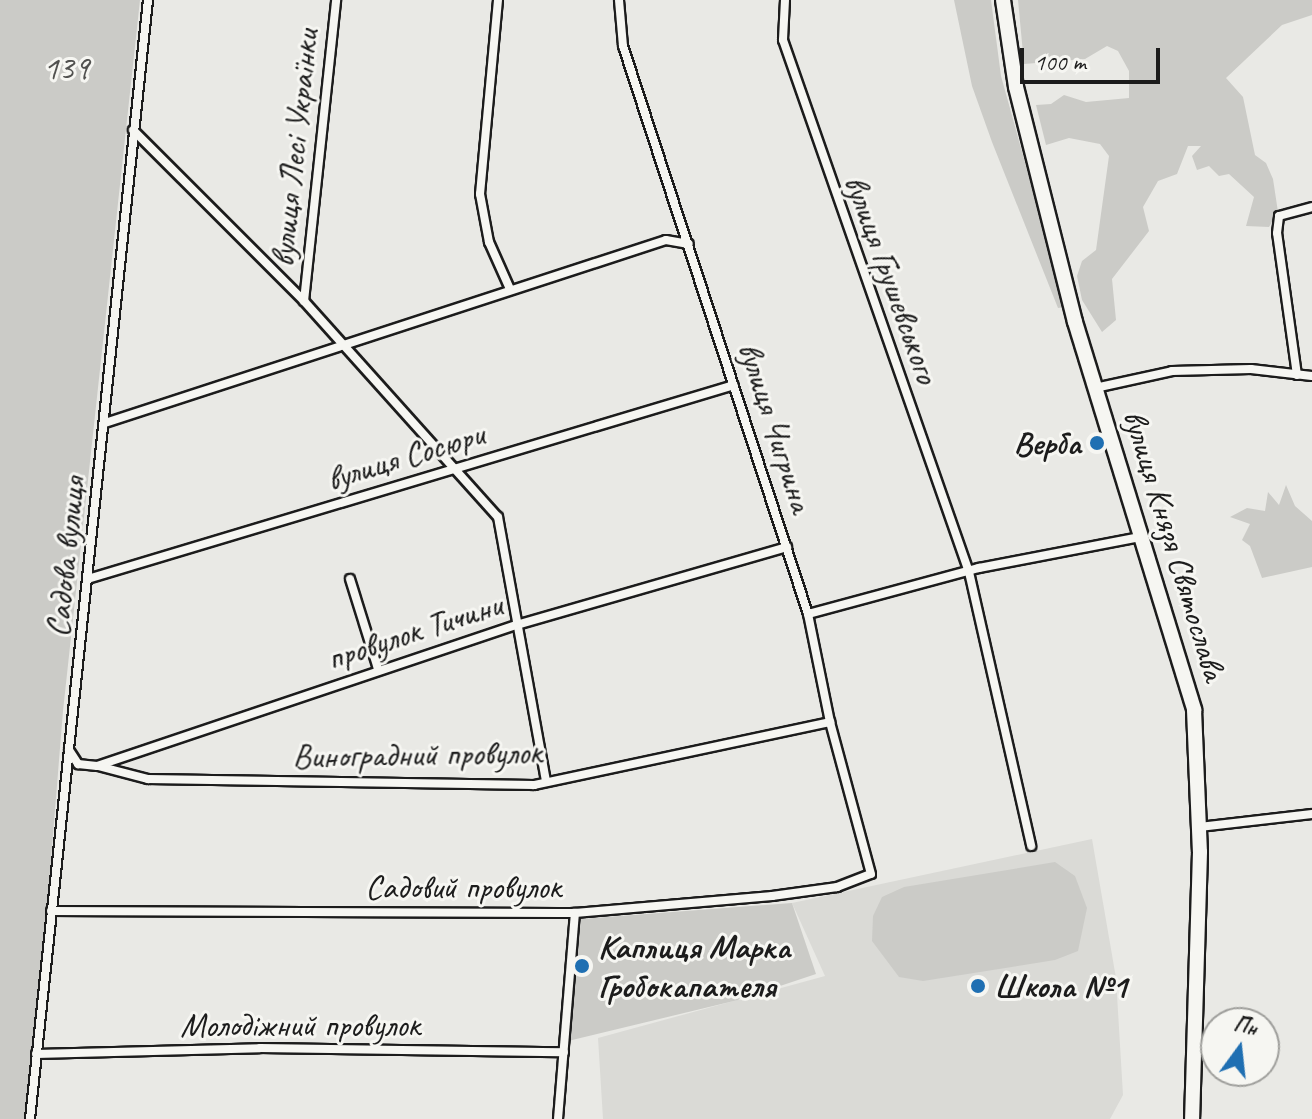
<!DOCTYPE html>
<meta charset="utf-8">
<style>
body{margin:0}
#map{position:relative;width:1312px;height:1119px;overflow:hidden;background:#e9e9e5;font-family:Caveat,sans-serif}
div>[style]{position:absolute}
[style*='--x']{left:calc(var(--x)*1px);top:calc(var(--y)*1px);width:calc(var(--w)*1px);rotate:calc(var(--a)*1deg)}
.built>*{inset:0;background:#dadad6}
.green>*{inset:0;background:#cbcbc7}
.roads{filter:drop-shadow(2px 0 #1c1c1c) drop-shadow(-2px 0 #1c1c1c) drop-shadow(0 2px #1c1c1c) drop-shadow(0 -2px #1c1c1c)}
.street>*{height:8px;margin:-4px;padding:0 4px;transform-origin:4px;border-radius:4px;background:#f6f6f2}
.primary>*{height:14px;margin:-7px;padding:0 7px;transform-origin:7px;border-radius:7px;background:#f6f6f2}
.dots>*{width:22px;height:22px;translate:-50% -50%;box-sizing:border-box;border:4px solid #f6f6f2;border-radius:50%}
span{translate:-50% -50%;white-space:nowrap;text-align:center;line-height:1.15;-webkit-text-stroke:6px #f6f6f2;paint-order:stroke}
.park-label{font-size:34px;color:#51514f}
.street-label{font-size:34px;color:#1c1c1c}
.poi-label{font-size:34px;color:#1c1c1c;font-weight:700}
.right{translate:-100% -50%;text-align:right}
.left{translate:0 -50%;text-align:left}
.north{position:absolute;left:1200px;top:1007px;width:80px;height:80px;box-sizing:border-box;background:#f6f6f2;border:2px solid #9f9f9c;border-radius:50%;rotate:15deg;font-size:22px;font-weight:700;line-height:32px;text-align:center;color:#1c1c1c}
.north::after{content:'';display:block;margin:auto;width:28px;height:36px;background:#1f6fb2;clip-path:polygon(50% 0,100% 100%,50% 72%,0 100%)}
.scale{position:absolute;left:1020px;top:48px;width:140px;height:36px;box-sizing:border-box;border:4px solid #1c1c1c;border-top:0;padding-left:10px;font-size:24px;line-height:28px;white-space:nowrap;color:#1c1c1c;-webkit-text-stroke:6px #f6f6f2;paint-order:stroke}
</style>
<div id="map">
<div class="built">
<div style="clip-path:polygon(1092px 839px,1116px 978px,1123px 1095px,1110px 1119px,603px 1119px,598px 1038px,825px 976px,792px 903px)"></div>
</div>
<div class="green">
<div style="clip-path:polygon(0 0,140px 0,63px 711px,30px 1119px,0 1119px)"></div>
<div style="clip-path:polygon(954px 0,991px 0,1001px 76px,1065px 307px,1058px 308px,992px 142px,972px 86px)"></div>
<div style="clip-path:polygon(1018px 0,1312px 0,1312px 15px,1282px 25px,1226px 78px,1243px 97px,1255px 155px,1266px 163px,1273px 179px,1278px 212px,1269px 227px,1246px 226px,1254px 197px,1229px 174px,1219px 176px,1209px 166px,1197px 170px,1192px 156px,1201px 146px,1188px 146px,1177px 174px,1158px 181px,1143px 207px,1149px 231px,1112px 279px,1116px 320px,1102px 332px,1082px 300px,1077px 276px,1082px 261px,1096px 250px,1109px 156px,1100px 144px,1069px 138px,1046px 145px,1036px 105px,1051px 104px,1064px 95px,1086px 102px,1129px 98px,1129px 71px,1118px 51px,1107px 46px,1085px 59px,1024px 64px)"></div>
<div style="clip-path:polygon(1286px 485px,1295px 506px,1312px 521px,1312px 567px,1262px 578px,1250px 546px,1242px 540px,1250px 524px,1230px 517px,1247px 508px,1265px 511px,1268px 492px,1279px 505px)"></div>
<div style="clip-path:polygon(1055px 862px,1075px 876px,1087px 908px,1078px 951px,1055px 960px,923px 981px,899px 977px,872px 941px,873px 916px,882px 897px,904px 887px)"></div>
<div style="clip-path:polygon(792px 903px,816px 974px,738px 1000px,568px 1041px,581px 919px)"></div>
</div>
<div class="roads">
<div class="street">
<div style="--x:498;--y:0;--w:195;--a:95.3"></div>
<div style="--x:480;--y:194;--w:49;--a:79.4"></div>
<div style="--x:489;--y:242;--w:51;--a:65.9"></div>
<div style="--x:785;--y:0;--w:40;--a:92.9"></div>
<div style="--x:783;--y:40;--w:564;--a:70.73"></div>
<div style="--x:969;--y:572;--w:281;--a:77.2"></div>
<div style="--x:133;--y:130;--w:242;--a:45"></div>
<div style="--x:304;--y:301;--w:290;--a:48.1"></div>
<div style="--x:498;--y:517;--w:267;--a:79.7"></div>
<div style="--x:304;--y:301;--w:303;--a:-83.9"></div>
<div style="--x:1297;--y:375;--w:143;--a:-98"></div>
<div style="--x:1277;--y:233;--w:17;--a:-83"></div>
<div style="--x:1279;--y:216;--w:34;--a:-15"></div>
<div style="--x:1095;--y:388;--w:79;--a:-12.4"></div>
<div style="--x:1172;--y:371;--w:79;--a:-1.5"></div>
<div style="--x:1251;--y:369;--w:61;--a:6.5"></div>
<div style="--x:105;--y:423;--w:590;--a:-18.07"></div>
<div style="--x:666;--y:240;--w:23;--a:10"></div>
<div style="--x:91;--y:578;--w:671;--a:-16.71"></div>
<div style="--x:350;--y:579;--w:94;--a:72.7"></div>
<div style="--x:808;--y:614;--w:177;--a:-15.1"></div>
<div style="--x:979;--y:568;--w:164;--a:-10.9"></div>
<div style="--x:69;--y:750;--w:17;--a:57"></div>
<div style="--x:78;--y:764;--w:19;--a:6"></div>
<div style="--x:97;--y:766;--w:446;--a:-18.6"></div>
<div style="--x:520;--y:624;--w:278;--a:-16.1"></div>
<div style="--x:98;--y:766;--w:52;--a:14.6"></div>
<div style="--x:148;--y:779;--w:386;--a:0.9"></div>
<div style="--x:534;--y:785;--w:303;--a:-12"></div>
<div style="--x:1199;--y:827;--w:114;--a:-6.6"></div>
<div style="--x:51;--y:911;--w:524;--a:0.22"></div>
<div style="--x:575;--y:913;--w:198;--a:-4.9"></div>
<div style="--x:772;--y:896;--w:66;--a:-7.9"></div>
<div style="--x:837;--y:887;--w:36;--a:-21"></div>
<div style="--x:871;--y:874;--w:157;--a:-105.1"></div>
<div style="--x:830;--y:722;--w:110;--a:-101.5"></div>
<div style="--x:808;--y:614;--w:597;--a:-108.04"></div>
<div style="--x:623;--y:46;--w:46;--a:-95"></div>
<div style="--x:36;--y:1054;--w:224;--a:-1.5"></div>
<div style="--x:260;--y:1048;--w:304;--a:0.8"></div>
<div style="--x:30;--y:1119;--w:1125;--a:-83.98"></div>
<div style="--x:558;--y:1119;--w:207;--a:-85.3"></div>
</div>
<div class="primary">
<div style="--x:1003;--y:0;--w:88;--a:81.5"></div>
<div style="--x:1016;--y:87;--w:242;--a:75.9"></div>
<div style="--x:1075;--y:322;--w:406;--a:72.9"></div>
<div style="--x:1194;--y:710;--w:142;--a:87.6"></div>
<div style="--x:1200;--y:852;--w:267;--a:91.7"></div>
</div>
</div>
<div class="dots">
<div style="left:1097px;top:443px;background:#1f6fb2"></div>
<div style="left:582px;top:966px;background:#1f6fb2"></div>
<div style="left:978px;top:986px;background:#1f6fb2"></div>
</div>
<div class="park-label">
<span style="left:66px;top:68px">139</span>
</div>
<div class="street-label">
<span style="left:294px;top:148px;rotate:-84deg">вулиця Лесі Українки</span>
<span style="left:892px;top:279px;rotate:70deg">вулиця Грушевського</span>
<span style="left:776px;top:427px;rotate:72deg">вулиця Чигрина</span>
<span style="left:405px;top:456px;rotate:-17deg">вулиця Сосюри</span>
<span style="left:1175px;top:545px;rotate:73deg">вулиця Князя Святослава</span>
<span style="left:65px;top:557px;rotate:-84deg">Садова вулиця</span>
<span style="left:414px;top:631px;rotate:-18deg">провулок Тичини</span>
<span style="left:417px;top:754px;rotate:-1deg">Виноградний провулок</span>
<span style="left:463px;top:887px">Садовий провулок</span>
<span style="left:300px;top:1025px">Молодіжний провулок</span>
</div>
<div class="poi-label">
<span class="right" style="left:1081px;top:443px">Верба</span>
<span class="left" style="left:598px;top:966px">Каплиця Марка<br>Гробокапателя</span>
<span class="left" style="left:994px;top:986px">Школа №1</span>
</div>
<div class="north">Пн</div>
<div class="scale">100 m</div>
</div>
